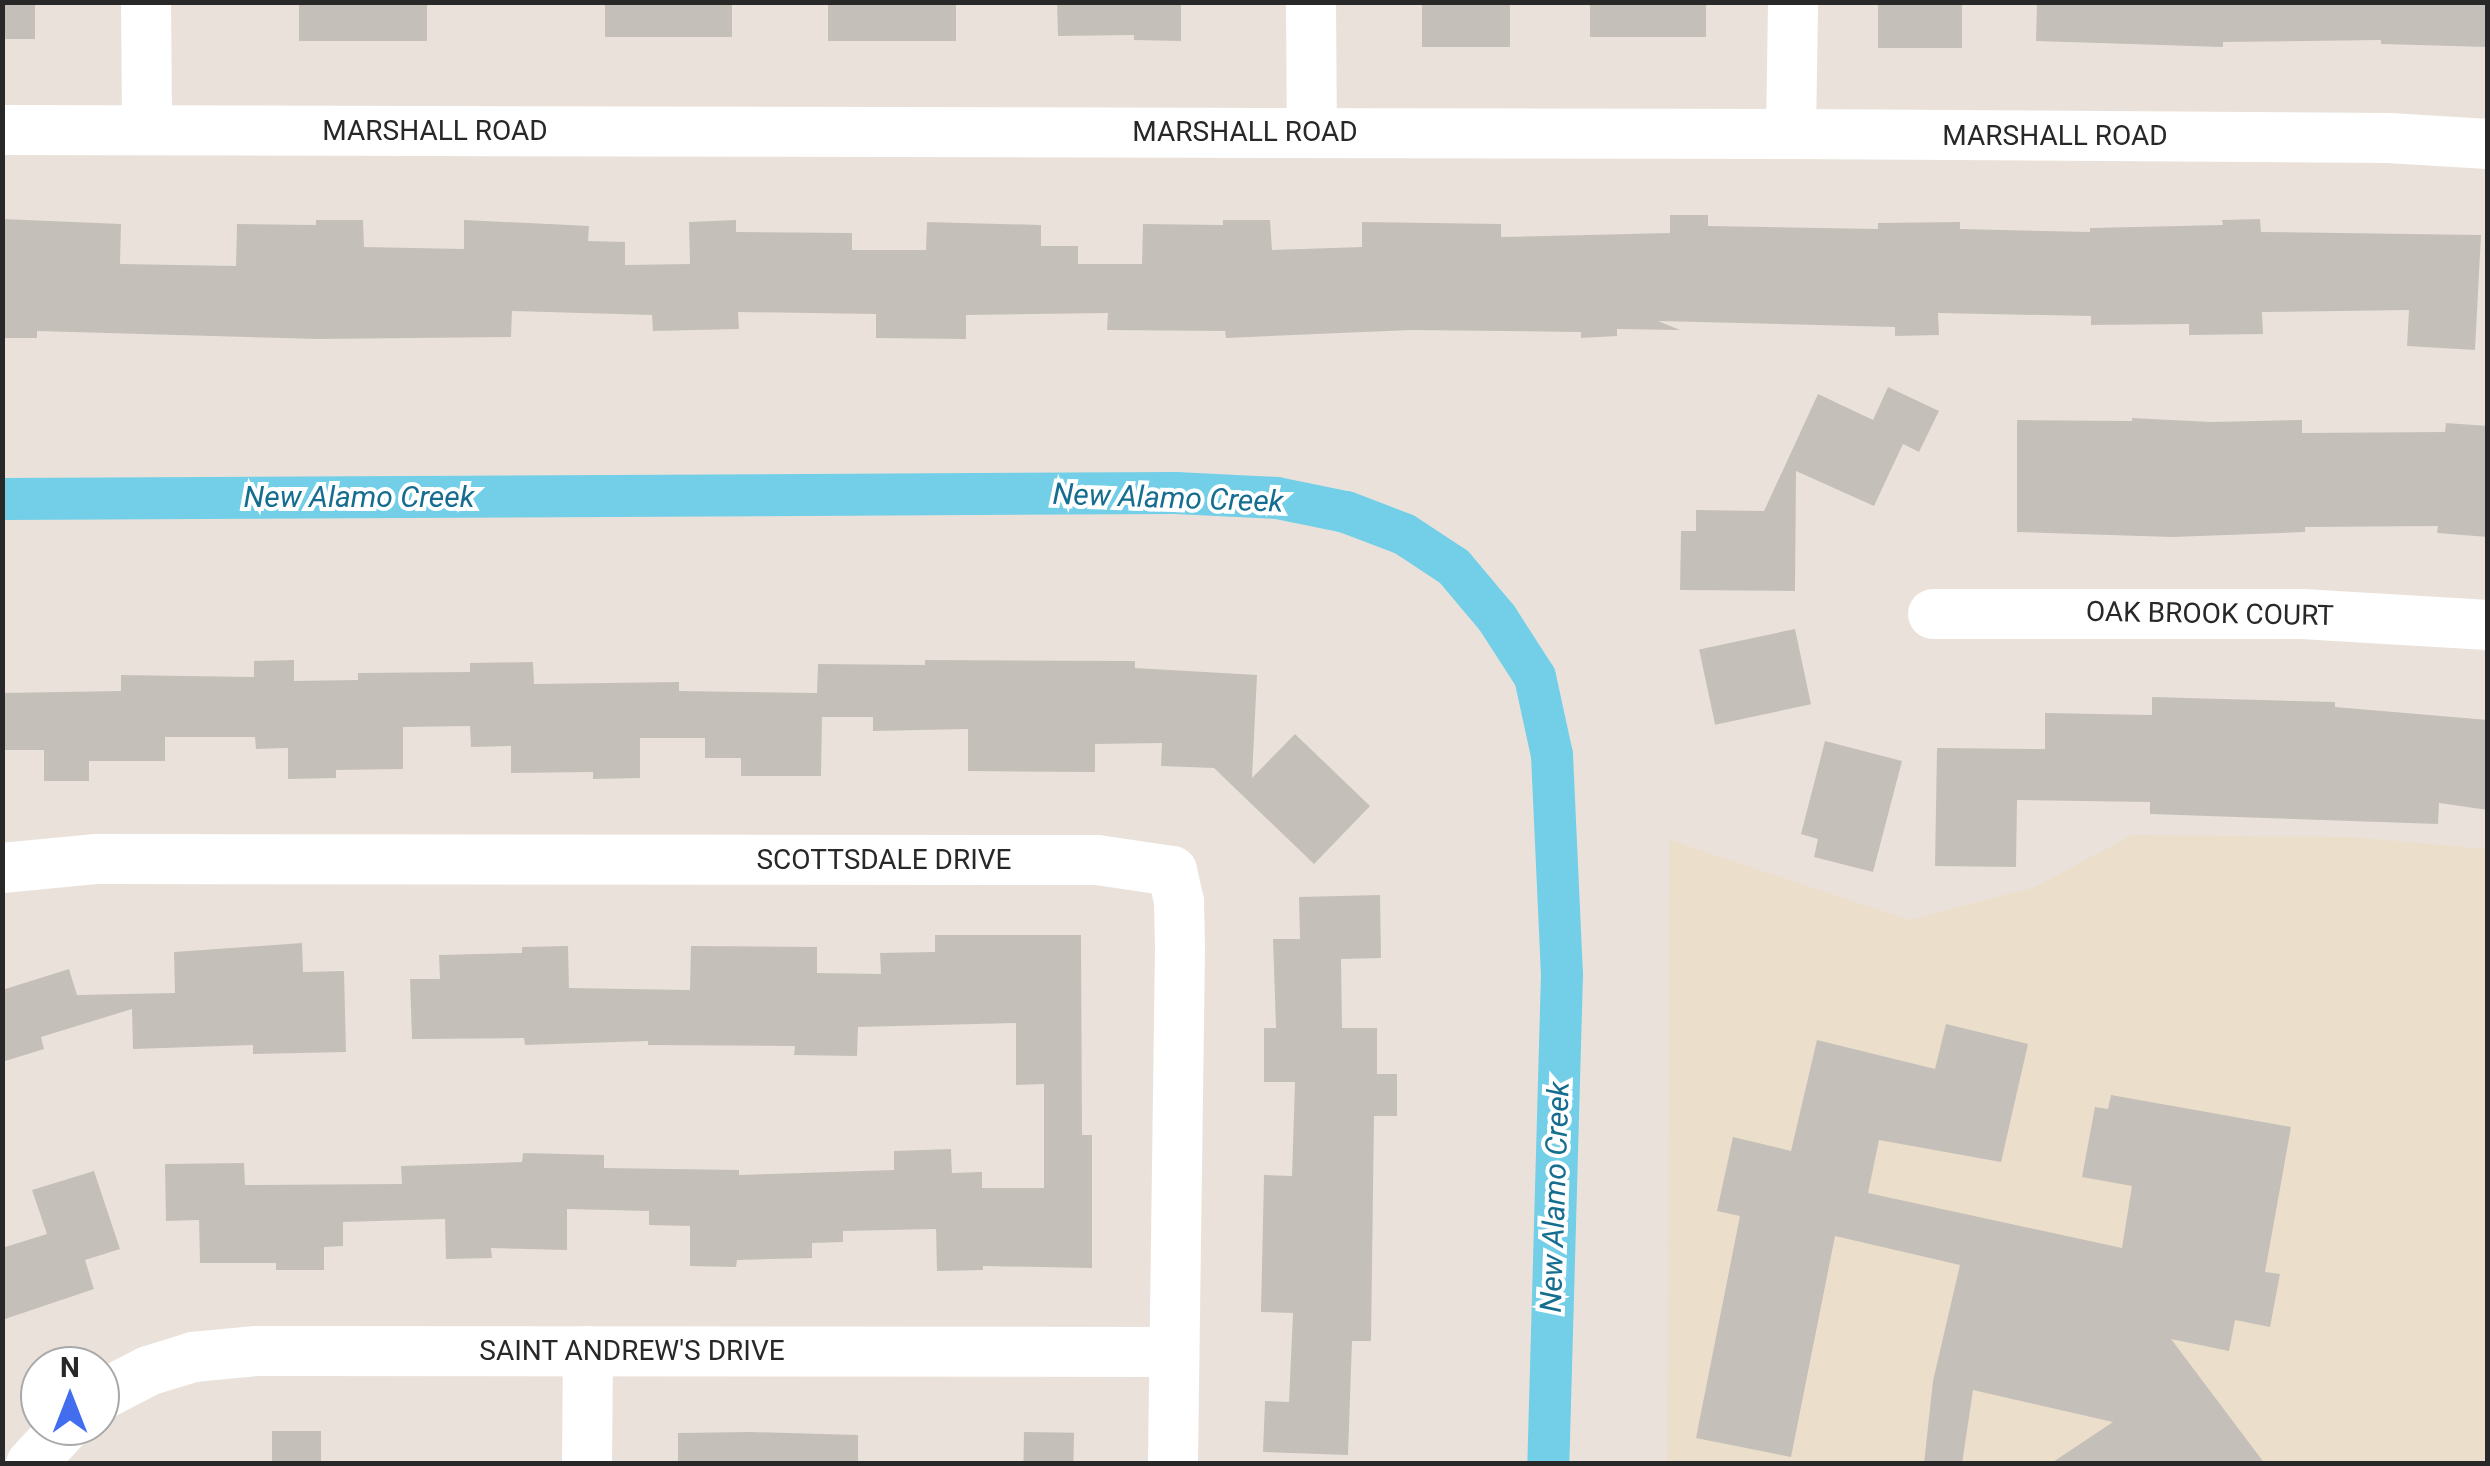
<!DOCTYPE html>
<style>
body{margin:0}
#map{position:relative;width:2490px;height:1466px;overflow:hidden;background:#eae2da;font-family:Roboto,sans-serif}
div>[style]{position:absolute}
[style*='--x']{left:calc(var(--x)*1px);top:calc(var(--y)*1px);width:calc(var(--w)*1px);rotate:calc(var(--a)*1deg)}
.education>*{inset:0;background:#ebdeca}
.canal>*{height:42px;margin:-21px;padding:0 21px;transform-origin:21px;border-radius:21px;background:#72cfe7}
.building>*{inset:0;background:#c5bfba;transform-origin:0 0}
.minor>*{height:50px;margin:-25px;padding:0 25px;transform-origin:25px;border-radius:25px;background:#fff}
span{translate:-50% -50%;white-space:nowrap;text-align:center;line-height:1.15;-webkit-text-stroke:8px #fff;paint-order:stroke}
.street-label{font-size:28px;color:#282828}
.water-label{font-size:30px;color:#156d8f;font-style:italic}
.frame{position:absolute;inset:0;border:5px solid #282828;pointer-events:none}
.north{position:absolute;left:20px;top:1346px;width:100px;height:100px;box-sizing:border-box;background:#fff;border:2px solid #a9a9a9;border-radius:50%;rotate:0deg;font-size:28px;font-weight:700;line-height:40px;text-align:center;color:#282828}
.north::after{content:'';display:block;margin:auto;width:35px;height:45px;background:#426def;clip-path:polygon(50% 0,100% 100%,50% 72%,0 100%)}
</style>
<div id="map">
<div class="education">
<div style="clip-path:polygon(2132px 835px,2352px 837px,2487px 849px,2487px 1463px,1667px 1464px,1670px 840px,1909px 920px,2035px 887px)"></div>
</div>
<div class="canal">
<div style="--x:2;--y:499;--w:1174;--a:-0.29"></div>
<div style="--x:1176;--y:493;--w:101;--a:2.8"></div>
<div style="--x:1277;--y:498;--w:70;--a:11.5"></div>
<div style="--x:1346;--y:512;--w:62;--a:20.8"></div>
<div style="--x:1404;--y:534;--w:60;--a:33.4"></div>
<div style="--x:1454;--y:567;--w:67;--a:49.9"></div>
<div style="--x:1497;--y:618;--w:70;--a:57.2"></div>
<div style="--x:1535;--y:677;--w:80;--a:77.7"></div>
<div style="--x:1552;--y:755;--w:219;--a:87.4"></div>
<div style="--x:1562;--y:974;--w:490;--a:91.6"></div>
</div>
<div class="building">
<div style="left:2px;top:2px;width:33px;height:37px"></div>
<div style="left:299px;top:2px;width:128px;height:39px"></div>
<div style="left:605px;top:2px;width:127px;height:35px"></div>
<div style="left:828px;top:2px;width:128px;height:39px"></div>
<div style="clip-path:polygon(1057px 2px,1181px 2px,1181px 41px,1134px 40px,1134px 35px,1058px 36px)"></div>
<div style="left:1422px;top:2px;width:88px;height:45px"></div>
<div style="left:1590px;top:2px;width:116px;height:35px"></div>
<div style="left:1878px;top:2px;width:84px;height:46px"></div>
<div style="clip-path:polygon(2037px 2px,2488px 2px,2488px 47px,2381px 44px,2381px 40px,2223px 42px,2223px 47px,2036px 41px)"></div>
<div style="clip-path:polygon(1670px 215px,1708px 215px,1708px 226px,1878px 229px,1878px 223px,1960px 222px,1960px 229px,2090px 232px,2090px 228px,2223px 225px,2222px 220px,2260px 219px,2261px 232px,2481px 235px,2475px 350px,2407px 346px,2409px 310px,2262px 312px,2263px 334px,2189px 335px,2189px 324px,2091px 325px,2091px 316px,1938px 313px,1939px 335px,1895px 336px,1895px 327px,1658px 321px,1680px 330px,1617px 329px,1617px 336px,1581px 338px,1581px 332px,1411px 330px,1226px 338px,1225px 331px,1107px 330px,1108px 313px,966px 315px,966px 339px,876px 338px,876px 314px,738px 312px,739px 329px,653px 331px,652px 315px,512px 311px,511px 337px,318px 339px,37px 331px,37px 338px,2px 338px,2px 219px,121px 224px,120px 264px,236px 266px,237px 224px,316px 225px,316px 220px,363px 220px,364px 247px,464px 249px,464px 220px,589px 226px,588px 241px,625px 242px,625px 265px,690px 264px,689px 222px,736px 220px,736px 232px,852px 233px,852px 250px,926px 250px,927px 222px,1041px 225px,1041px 246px,1078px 246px,1078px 264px,1142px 264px,1143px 224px,1223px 225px,1223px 220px,1270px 220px,1272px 250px,1362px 247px,1362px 222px,1501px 224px,1501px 237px,1670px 233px)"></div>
<div style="clip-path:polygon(1888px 387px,1939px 411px,1919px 452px,1903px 444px,1874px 506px,1796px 471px,1795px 591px,1680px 590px,1681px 531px,1696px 531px,1696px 510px,1764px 511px,1818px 394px,1873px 420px)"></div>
<div style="clip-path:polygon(2132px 418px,2211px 422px,2302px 420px,2302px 433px,2445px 432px,2446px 423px,2488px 426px,2488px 537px,2437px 533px,2438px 526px,2305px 527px,2305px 532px,2172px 537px,2017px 532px,2017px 420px,2132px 421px)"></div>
<div style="left:1795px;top:629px;width:77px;height:98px;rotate:78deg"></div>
<div style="clip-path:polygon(294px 660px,294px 681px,358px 680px,358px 673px,470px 672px,470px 663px,533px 662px,534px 684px,679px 682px,679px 691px,817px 693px,818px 664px,925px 665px,925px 660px,1135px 661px,1135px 668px,1257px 675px,1252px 778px,1295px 734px,1370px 806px,1314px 864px,1214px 768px,1161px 766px,1162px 743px,1095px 744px,1095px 772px,968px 771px,968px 729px,873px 731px,873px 717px,822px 717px,821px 776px,741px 776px,741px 758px,705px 758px,705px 738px,640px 738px,640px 778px,593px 779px,593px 772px,511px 773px,511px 746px,471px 747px,470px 726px,403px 727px,403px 769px,336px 770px,336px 778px,288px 779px,288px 748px,256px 749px,255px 737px,165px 737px,165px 761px,89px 761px,89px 781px,44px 781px,44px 750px,2px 750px,2px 693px,121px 691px,121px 675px,254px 677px,254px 661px)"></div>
<div style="clip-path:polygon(2152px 697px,2335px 702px,2335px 707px,2488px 720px,2488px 810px,2439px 803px,2438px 824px,2150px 814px,2150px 802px,2017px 800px,2016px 867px,1935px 866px,1937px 748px,2045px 749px,2045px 713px,2152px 715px)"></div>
<div style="clip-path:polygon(1825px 741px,1902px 761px,1873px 872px,1814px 857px,1818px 839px,1801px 834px)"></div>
<div style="clip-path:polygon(1380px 895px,1381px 958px,1341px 959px,1342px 1028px,1377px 1028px,1377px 1074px,1397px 1074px,1397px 1116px,1374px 1116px,1371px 1341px,1352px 1341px,1348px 1455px,1263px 1452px,1265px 1401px,1289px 1402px,1293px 1313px,1261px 1312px,1264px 1175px,1292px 1176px,1295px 1082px,1264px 1082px,1264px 1028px,1276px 1028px,1273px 939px,1300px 939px,1299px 897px)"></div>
<div style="clip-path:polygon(935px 935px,1081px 935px,1082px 1135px,1092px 1135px,1092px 1268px,983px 1266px,983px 1270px,937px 1271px,936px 1229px,843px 1231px,843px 1242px,812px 1243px,812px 1258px,737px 1260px,736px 1267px,690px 1266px,690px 1226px,649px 1225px,649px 1211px,567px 1209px,567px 1250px,491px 1248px,492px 1258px,446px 1259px,445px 1219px,343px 1222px,343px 1246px,324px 1247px,324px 1270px,276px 1270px,276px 1263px,200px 1263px,199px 1220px,166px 1221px,165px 1164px,244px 1163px,245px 1185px,402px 1184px,401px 1166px,522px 1162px,523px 1153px,604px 1155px,604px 1168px,739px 1170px,739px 1175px,894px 1170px,894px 1151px,951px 1149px,952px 1173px,982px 1172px,982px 1188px,1044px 1188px,1044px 1084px,1016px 1085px,1016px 1023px,858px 1027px,857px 1056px,794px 1055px,795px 1046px,648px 1045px,648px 1041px,525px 1045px,524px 1038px,412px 1039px,410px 979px,440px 979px,439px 955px,522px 953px,522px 947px,568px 946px,569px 988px,690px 990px,691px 946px,817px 947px,817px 973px,881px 974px,880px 953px,935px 952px)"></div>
<div style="clip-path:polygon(302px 943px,303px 972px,344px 971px,346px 1052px,253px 1054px,253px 1045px,133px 1049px,132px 1009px,41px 1037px,44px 1049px,2px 1062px,2px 990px,69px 969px,77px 995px,175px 993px,174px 952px)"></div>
<div style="clip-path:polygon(1946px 1024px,2028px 1044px,2001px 1162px,1879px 1140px,1868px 1193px,2122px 1248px,2132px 1186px,2082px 1177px,2095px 1107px,2108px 1109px,2111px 1095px,2291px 1127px,2265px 1272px,2280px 1274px,2270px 1327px,2235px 1320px,2229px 1351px,2171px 1339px,2265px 1464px,2050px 1464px,2113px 1422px,1973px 1390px,1962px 1464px,1924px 1464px,1933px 1381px,1960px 1265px,1835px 1236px,1791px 1457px,1696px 1438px,1740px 1216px,1717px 1211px,1733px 1137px,1791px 1151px,1817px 1040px,1935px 1069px)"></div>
<div style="clip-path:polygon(94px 1171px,120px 1249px,85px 1260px,94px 1289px,2px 1320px,2px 1248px,47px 1234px,32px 1190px)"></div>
<div style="left:321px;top:1431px;width:33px;height:49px;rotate:90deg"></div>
<div style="clip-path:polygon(750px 1432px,858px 1435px,858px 1464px,678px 1464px,678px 1433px)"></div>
<div style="left:1024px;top:1432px;width:50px;height:32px;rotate:1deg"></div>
</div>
<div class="minor">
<div style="--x:146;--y:2;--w:127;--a:89.5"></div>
<div style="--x:1311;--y:2;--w:130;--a:89.6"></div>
<div style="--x:2;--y:130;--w:1789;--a:0.13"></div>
<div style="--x:1791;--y:134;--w:598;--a:0.38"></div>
<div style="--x:2389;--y:138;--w:99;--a:3.5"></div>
<div style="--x:1791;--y:134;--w:132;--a:-89.1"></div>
<div style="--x:1933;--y:614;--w:369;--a:0"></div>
<div style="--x:2302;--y:614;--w:186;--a:3.4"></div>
<div style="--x:2;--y:868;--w:93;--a:-5.5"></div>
<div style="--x:95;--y:859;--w:1002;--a:0.06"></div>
<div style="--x:1097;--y:860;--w:76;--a:8.3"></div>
<div style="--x:1172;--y:871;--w:32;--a:77"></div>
<div style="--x:1179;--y:902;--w:45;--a:88.7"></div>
<div style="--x:1180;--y:947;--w:517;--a:90.78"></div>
<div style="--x:100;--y:1396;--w:54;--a:-27.5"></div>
<div style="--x:148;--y:1371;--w:47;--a:-17.3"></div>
<div style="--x:193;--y:1357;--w:64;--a:-5.4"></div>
<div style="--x:257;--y:1351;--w:917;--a:0.06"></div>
<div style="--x:31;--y:1464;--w:52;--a:-47.4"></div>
<div style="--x:587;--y:1464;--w:113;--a:-89.5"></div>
</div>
<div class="street-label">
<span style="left:435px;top:131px">MARSHALL ROAD</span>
<span style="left:1245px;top:132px">MARSHALL ROAD</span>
<span style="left:2055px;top:136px">MARSHALL ROAD</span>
<span style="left:2210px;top:614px;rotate:1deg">OAK BROOK COURT</span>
<span style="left:884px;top:860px">SCOTTSDALE DRIVE</span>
<span style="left:632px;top:1351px">SAINT ANDREW'S DRIVE</span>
</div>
<div class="water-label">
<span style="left:359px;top:497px">New Alamo Creek</span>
<span style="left:1168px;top:498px;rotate:2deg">New Alamo Creek</span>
<span style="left:1555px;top:1197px;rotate:-88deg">New Alamo Creek</span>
</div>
<div class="frame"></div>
<div class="north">N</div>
</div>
